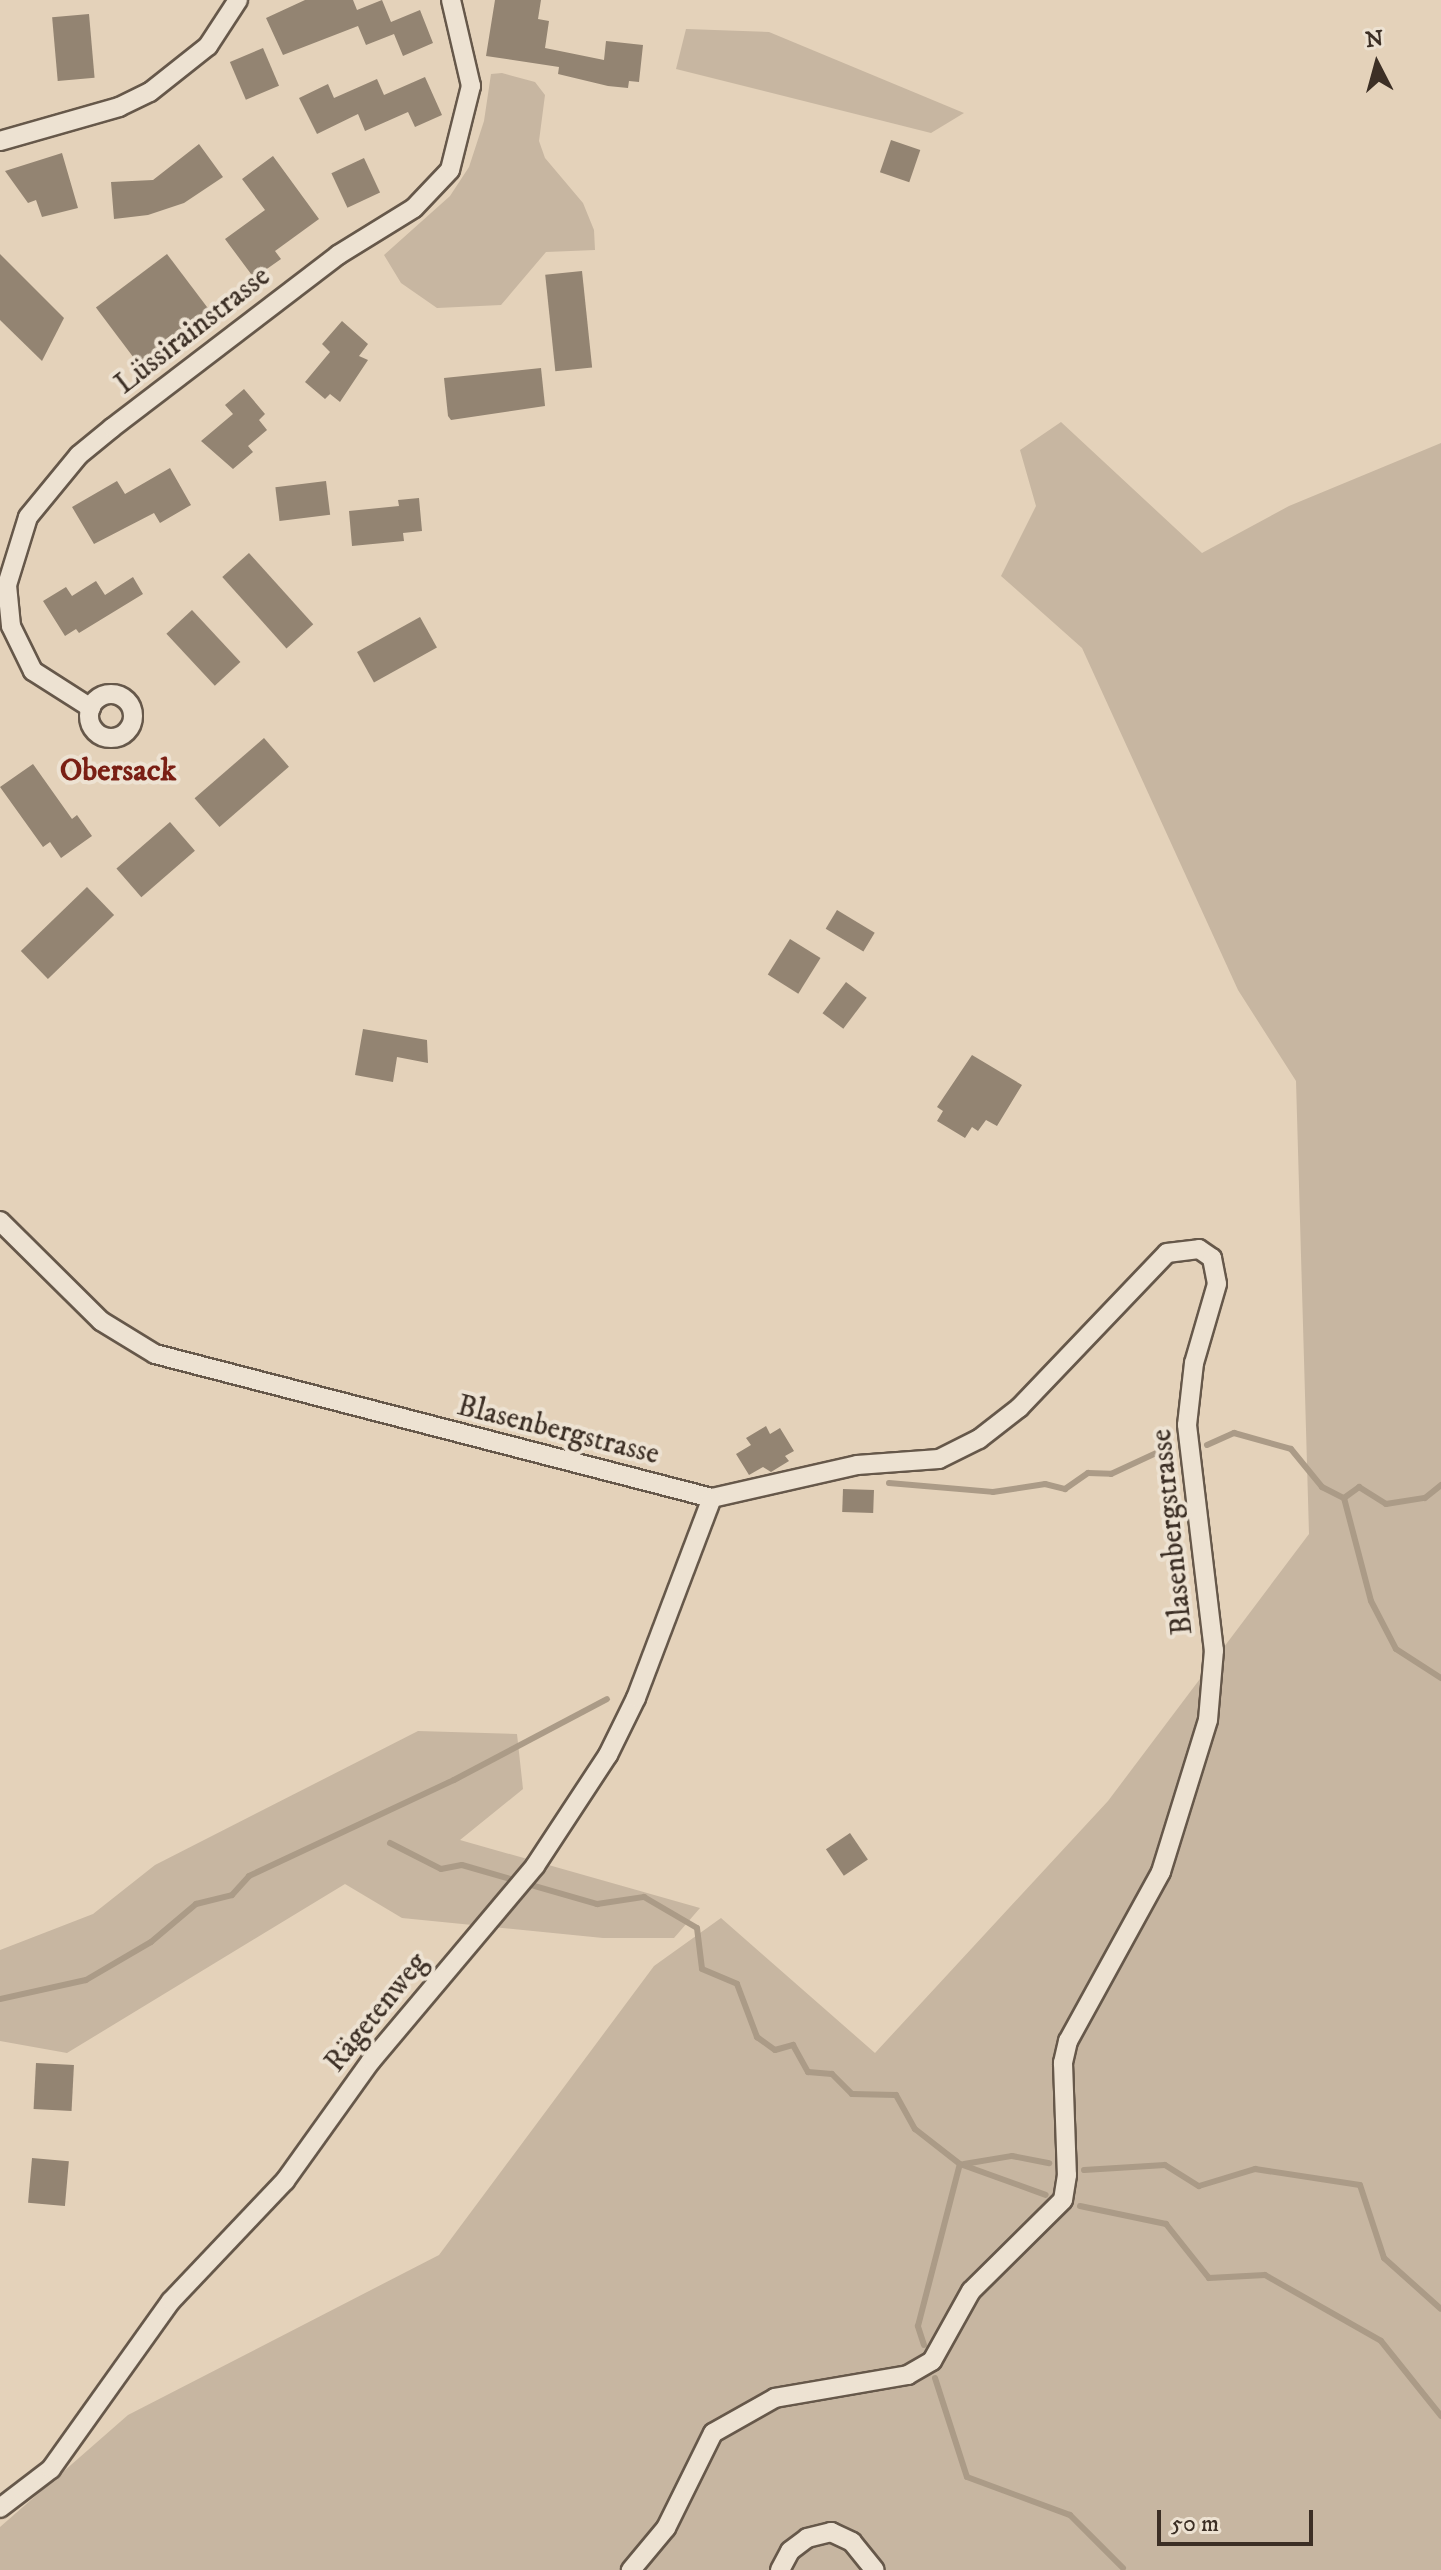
<!DOCTYPE html>
<meta charset="utf-8">
<style>
body{margin:0}
#map{position:relative;width:1441px;height:2570px;overflow:hidden;background:#e4d2ba;font-family:"IM FELL DW Pica",serif}
div>[style]{position:absolute}
[style*='--x']{left:calc(var(--x)*1px);top:calc(var(--y)*1px);width:calc(var(--w)*1px);rotate:calc(var(--a)*1deg)}
.green>*{inset:0;background:#c7b6a1}
.stream>*{height:6px;margin:-3px;padding:0 3px;transform-origin:3px;border-radius:3px;background:#ab9b87}
.building>*{inset:0;background:#938472;transform-origin:0 0}
.roads{filter:drop-shadow(2px 0 #66584a) drop-shadow(-2px 0 #66584a) drop-shadow(0 2px #66584a) drop-shadow(0 -2px #66584a)}
.minor>*{height:18px;margin:-9px;padding:0 9px;transform-origin:9px;border-radius:9px;background:#ede2d2}
.minor>.ring{margin:-9px;padding:0;box-sizing:content-box;background:none;border:18px solid #ede2d2;border-radius:50%}
span{translate:-50% -50%;white-space:nowrap;text-align:center;line-height:1.15;-webkit-text-stroke:8px #ede2d2;paint-order:stroke}
.street-label{font-size:30px;color:#3c2f25}
.neighbourhood-label{font-size:32px;color:#7a1f14;font-weight:700}
.north{position:absolute;left:1337px;top:24px;width:80px;height:80px;-webkit-text-stroke:6px #ede2d2;paint-order:stroke;rotate:354deg;font-size:22px;font-weight:700;line-height:32px;text-align:center;color:#3c2f25}
.north::after{content:'';display:block;margin:auto;width:28px;height:36px;background:#3c2f25;clip-path:polygon(50% 0,100% 100%,50% 72%,0 100%)}
.scale{position:absolute;left:1157px;top:2510px;width:156px;height:36px;box-sizing:border-box;border:4px solid #3c2f25;border-top:0;padding-left:10px;font-size:24px;line-height:28px;white-space:nowrap;color:#3c2f25;-webkit-text-stroke:6px #ede2d2;paint-order:stroke}
</style>
<div id="map">
<div class="green">
<div style="clip-path:polygon(686px 29px,769px 32px,964px 113px,931px 133px,676px 69px)"></div>
<div style="clip-path:polygon(502px 73px,535px 82px,545px 95px,539px 141px,545px 158px,583px 203px,594px 230px,595px 250px,546px 252px,501px 305px,437px 308px,401px 283px,384px 255px,450px 196px,469px 167px,484px 121px,491px 74px)"></div>
<div style="clip-path:polygon(1061px 422px,1202px 553px,1289px 506px,1441px 443px,1441px 2570px,0 2570px,0 2527px,128px 2415px,439px 2255px,654px 1966px,721px 1918px,875px 2053px,1108px 1801px,1309px 1534px,1296px 1081px,1238px 990px,1082px 648px,1001px 576px,1036px 506px,1020px 450px)"></div>
<div style="clip-path:polygon(418px 1731px,517px 1734px,523px 1789px,460px 1840px,700px 1908px,674px 1938px,603px 1938px,402px 1918px,345px 1884px,67px 2053px,0 2041px,0 1950px,93px 1914px,155px 1865px)"></div>
</div>
<div class="stream">
<div style="--x:1207;--y:1445;--w:30;--a:-24"></div>
<div style="--x:1234;--y:1433;--w:59;--a:15.7"></div>
<div style="--x:1291;--y:1449;--w:49;--a:50.8"></div>
<div style="--x:1322;--y:1487;--w:25;--a:27"></div>
<div style="--x:1344;--y:1498;--w:106;--a:75.3"></div>
<div style="--x:1371;--y:1601;--w:54;--a:62.5"></div>
<div style="--x:1396;--y:1649;--w:54;--a:32.8"></div>
<div style="--x:889;--y:1483;--w:104;--a:4.9"></div>
<div style="--x:993;--y:1492;--w:53;--a:-8.7"></div>
<div style="--x:1045;--y:1484;--w:21;--a:14"></div>
<div style="--x:1065;--y:1489;--w:28;--a:-35"></div>
<div style="--x:1088;--y:1473;--w:23;--a:2"></div>
<div style="--x:1111;--y:1474;--w:62;--a:-24.9"></div>
<div style="--x:1344;--y:1498;--w:19;--a:-36"></div>
<div style="--x:1359;--y:1487;--w:32;--a:32"></div>
<div style="--x:1386;--y:1504;--w:39;--a:-9"></div>
<div style="--x:1425;--y:1498;--w:21;--a:-39"></div>
<div style="--x:390;--y:1843;--w:57;--a:27"></div>
<div style="--x:441;--y:1869;--w:21;--a:-11"></div>
<div style="--x:462;--y:1865;--w:141;--a:16.1"></div>
<div style="--x:597;--y:1904;--w:48;--a:-8.5"></div>
<div style="--x:644;--y:1897;--w:61;--a:30.3"></div>
<div style="--x:697;--y:1928;--w:41;--a:83"></div>
<div style="--x:702;--y:1969;--w:38;--a:23"></div>
<div style="--x:737;--y:1984;--w:57;--a:69.3"></div>
<div style="--x:757;--y:2037;--w:22;--a:36"></div>
<div style="--x:775;--y:2050;--w:19;--a:-16"></div>
<div style="--x:793;--y:2045;--w:31;--a:61"></div>
<div style="--x:808;--y:2072;--w:24;--a:5"></div>
<div style="--x:832;--y:2074;--w:28;--a:45"></div>
<div style="--x:852;--y:2094;--w:44;--a:1.3"></div>
<div style="--x:896;--y:2095;--w:39;--a:61"></div>
<div style="--x:915;--y:2129;--w:57;--a:37.9"></div>
<div style="--x:960;--y:2164;--w:91;--a:19.8"></div>
<div style="--x:0;--y:1999;--w:88;--a:-12.5"></div>
<div style="--x:86;--y:1980;--w:75;--a:-30.3"></div>
<div style="--x:151;--y:1942;--w:59;--a:-40.2"></div>
<div style="--x:196;--y:1904;--w:37;--a:-14"></div>
<div style="--x:232;--y:1895;--w:25;--a:-48"></div>
<div style="--x:249;--y:1876;--w:226;--a:-25.1"></div>
<div style="--x:454;--y:1780;--w:173;--a:-27.9"></div>
<div style="--x:964;--y:2164;--w:49;--a:-9.5"></div>
<div style="--x:1012;--y:2156;--w:38;--a:11"></div>
<div style="--x:1084;--y:2170;--w:81;--a:-3.5"></div>
<div style="--x:1165;--y:2165;--w:40;--a:32"></div>
<div style="--x:1199;--y:2186;--w:59;--a:-16.9"></div>
<div style="--x:1255;--y:2169;--w:106;--a:8.7"></div>
<div style="--x:1360;--y:2185;--w:77;--a:71.8"></div>
<div style="--x:1384;--y:2258;--w:76;--a:41.8"></div>
<div style="--x:1080;--y:2206;--w:88;--a:11.8"></div>
<div style="--x:1166;--y:2224;--w:69;--a:51.5"></div>
<div style="--x:1209;--y:2278;--w:56;--a:-3.1"></div>
<div style="--x:1265;--y:2275;--w:133;--a:29.6"></div>
<div style="--x:1381;--y:2341;--w:96;--a:51.3"></div>
<div style="--x:924;--y:2345;--w:20;--a:-108"></div>
<div style="--x:918;--y:2326;--w:167;--a:-75.5"></div>
<div style="--x:935;--y:2378;--w:104;--a:72.1"></div>
<div style="--x:967;--y:2477;--w:110;--a:20.3"></div>
<div style="--x:1070;--y:2515;--w:75;--a:45"></div>
</div>
<div class="building">
<div style="clip-path:polygon(305px 0,353px 0,357px 10px,382px 0,391px 22px,420px 10px,433px 43px,403px 56px,394px 34px,366px 45px,358px 26px,283px 55px,266px 18px)"></div>
<div style="clip-path:polygon(495px 0,541px 0,538px 19px,549px 21px,545px 48px,604px 60px,606px 41px,643px 45px,639px 82px,629px 81px,628px 88px,608px 86px,558px 74px,559px 67px,486px 56px)"></div>
<div style="left:89px;top:14px;width:64px;height:37px;rotate:85deg"></div>
<div style="left:263px;top:48px;width:41px;height:36px;rotate:67deg"></div>
<div style="clip-path:polygon(425px 77px,442px 115px,415px 127px,408px 112px,365px 131px,358px 114px,317px 134px,299px 98px,328px 84px,334px 98px,377px 79px,384px 95px)"></div>
<div style="left:891px;top:140px;width:31px;height:34px;rotate:19deg"></div>
<div style="clip-path:polygon(199px 144px,223px 177px,184px 203px,148px 215px,114px 219px,111px 182px,153px 180px)"></div>
<div style="clip-path:polygon(62px 153px,78px 208px,42px 217px,36px 200px,28px 203px,5px 171px)"></div>
<div style="clip-path:polygon(273px 156px,319px 219px,275px 251px,281px 259px,254px 278px,225px 239px,265px 210px,242px 179px)"></div>
<div style="left:364px;top:158px;width:38px;height:36px;rotate:65deg"></div>
<div style="clip-path:polygon(0 254px,64px 318px,42px 361px,0 320px)"></div>
<div style="left:167px;top:254px;width:74px;height:89px;rotate:53deg"></div>
<div style="left:582px;top:271px;width:97px;height:37px;rotate:84deg"></div>
<div style="clip-path:polygon(342px 321px,368px 344px,359px 356px,368px 360px,340px 402px,330px 394px,325px 399px,305px 382px,330px 352px,322px 344px)"></div>
<div style="clip-path:polygon(541px 368px,545px 406px,451px 420px,448px 416px,444px 378px)"></div>
<div style="clip-path:polygon(244px 389px,265px 414px,259px 420px,267px 430px,248px 446px,253px 452px,233px 469px,201px 441px,233px 414px,225px 405px)"></div>
<div style="clip-path:polygon(170px 468px,191px 505px,160px 523px,154px 513px,94px 544px,72px 507px,117px 481px,125px 494px)"></div>
<div style="left:326px;top:481px;width:34px;height:51px;rotate:83deg"></div>
<div style="clip-path:polygon(419px 498px,422px 531px,403px 533px,404px 541px,352px 546px,349px 511px,399px 506px,398px 500px)"></div>
<div style="left:249px;top:553px;width:96px;height:36px;rotate:48deg"></div>
<div style="clip-path:polygon(133px 577px,143px 594px,79px 633px,76px 629px,65px 636px,43px 601px,66px 587px,72px 596px,96px 581px,105px 595px)"></div>
<div style="left:192px;top:610px;width:71px;height:35px;rotate:47deg"></div>
<div style="left:420px;top:617px;width:35px;height:72px;rotate:61deg"></div>
<div style="left:264px;top:738px;width:38px;height:92px;rotate:49deg"></div>
<div style="clip-path:polygon(33px 764px,72px 819px,77px 815px,92px 836px,61px 858px,50px 842px,43px 847px,0 787px)"></div>
<div style="left:170px;top:822px;width:38px;height:71px;rotate:49deg"></div>
<div style="left:87px;top:887px;width:39px;height:92px;rotate:46deg"></div>
<div style="left:837px;top:910px;width:44px;height:22px;rotate:31deg"></div>
<div style="left:790px;top:939px;width:36px;height:42px;rotate:32deg"></div>
<div style="left:846px;top:982px;width:26px;height:39px;rotate:37deg"></div>
<div style="clip-path:polygon(363px 1029px,427px 1040px,428px 1063px,397px 1057px,393px 1082px,355px 1075px)"></div>
<div style="clip-path:polygon(972px 1055px,1022px 1085px,997px 1126px,986px 1120px,978px 1131px,972px 1127px,965px 1138px,937px 1121px,943px 1111px,937px 1107px)"></div>
<div style="clip-path:polygon(766px 1426px,770px 1434px,780px 1428px,794px 1451px,785px 1456px,789px 1461px,771px 1472px,763px 1467px,749px 1475px,736px 1454px,751px 1445px,746px 1438px)"></div>
<div style="left:843px;top:1489px;width:31px;height:23px;rotate:2deg"></div>
<div style="left:850px;top:1833px;width:32px;height:29px;rotate:56deg"></div>
<div style="left:36px;top:2063px;width:38px;height:46px;rotate:3deg"></div>
<div style="left:32px;top:2158px;width:37px;height:45px;rotate:5deg"></div>
</div>
<div class="roads">
<div class="minor">
<div style="--x:0;--y:141;--w:124;--a:-15.9"></div>
<div style="--x:119;--y:107;--w:34;--a:-26"></div>
<div style="--x:150;--y:92;--w:74;--a:-38.4"></div>
<div style="--x:208;--y:46;--w:55;--a:-56.9"></div>
<div class="ring" style="left:89px;top:694px;width:26px;height:26px"></div>
<div style="--x:91;--y:708;--w:69;--a:-147.5"></div>
<div style="--x:33;--y:671;--w:50;--a:-116.1"></div>
<div style="--x:11;--y:626;--w:41;--a:-95.6"></div>
<div style="--x:7;--y:585;--w:71;--a:-72.8"></div>
<div style="--x:28;--y:517;--w:80;--a:-50.6"></div>
<div style="--x:79;--y:455;--w:43;--a:-39.3"></div>
<div style="--x:112;--y:428;--w:285;--a:-37.4"></div>
<div style="--x:338;--y:255;--w:89;--a:-31.7"></div>
<div style="--x:414;--y:208;--w:52;--a:-46.5"></div>
<div style="--x:450;--y:170;--w:87;--a:-76"></div>
<div style="--x:471;--y:86;--w:88;--a:-103.1"></div>
<div style="--x:0;--y:1221;--w:142;--a:44.7"></div>
<div style="--x:101;--y:1321;--w:63;--a:31.4"></div>
<div style="--x:155;--y:1354;--w:575;--a:14.5"></div>
<div style="--x:712;--y:1498;--w:149;--a:-12.8"></div>
<div style="--x:857;--y:1465;--w:82;--a:-4.2"></div>
<div style="--x:939;--y:1459;--w:45;--a:-26.6"></div>
<div style="--x:979;--y:1439;--w:51;--a:-37.8"></div>
<div style="--x:1019;--y:1408;--w:214;--a:-46.3"></div>
<div style="--x:1167;--y:1253;--w:32;--a:-7"></div>
<div style="--x:1199;--y:1249;--w:16;--a:35"></div>
<div style="--x:1212;--y:1258;--w:26;--a:79"></div>
<div style="--x:1217;--y:1284;--w:82;--a:106.2"></div>
<div style="--x:1194;--y:1363;--w:62;--a:96.4"></div>
<div style="--x:1187;--y:1425;--w:227;--a:83.2"></div>
<div style="--x:1214;--y:1650;--w:70;--a:94.9"></div>
<div style="--x:1208;--y:1720;--w:159;--a:107.2"></div>
<div style="--x:1161;--y:1872;--w:193;--a:118.8"></div>
<div style="--x:1068;--y:2041;--w:23;--a:103"></div>
<div style="--x:1063;--y:2063;--w:112;--a:88"></div>
<div style="--x:1067;--y:2175;--w:25;--a:99"></div>
<div style="--x:1063;--y:2200;--w:129;--a:135.3"></div>
<div style="--x:971;--y:2291;--w:80;--a:119.1"></div>
<div style="--x:932;--y:2361;--w:28;--a:150"></div>
<div style="--x:908;--y:2375;--w:135;--a:170.2"></div>
<div style="--x:775;--y:2398;--w:71;--a:150.6"></div>
<div style="--x:713;--y:2433;--w:106;--a:116.3"></div>
<div style="--x:666;--y:2528;--w:55;--a:129.8"></div>
<div style="--x:0;--y:2508;--w:64;--a:-37.4"></div>
<div style="--x:51;--y:2469;--w:206;--a:-54.5"></div>
<div style="--x:171;--y:2301;--w:166;--a:-46.5"></div>
<div style="--x:285;--y:2181;--w:148;--a:-54.4"></div>
<div style="--x:371;--y:2061;--w:255;--a:-49.9"></div>
<div style="--x:535;--y:1866;--w:133;--a:-56.7"></div>
<div style="--x:608;--y:1755;--w:64;--a:-63.8"></div>
<div style="--x:636;--y:1698;--w:214;--a:-69.2"></div>
<div style="--x:780;--y:2570;--w:21;--a:-62"></div>
<div style="--x:790;--y:2551;--w:21;--a:-37"></div>
<div style="--x:807;--y:2538;--w:25;--a:-14"></div>
<div style="--x:831;--y:2532;--w:23;--a:25"></div>
<div style="--x:852;--y:2542;--w:36;--a:51"></div>
</div>
</div>
<div class="street-label">
<span style="left:193px;top:331px;rotate:-38deg">Lüssirainstrasse</span>
<span style="left:558px;top:1431px;rotate:14deg">Blasenbergstrasse</span>
<span style="left:1173px;top:1532px;rotate:-96deg">Blasenbergstrasse</span>
<span style="left:377px;top:2013px;rotate:-51deg">Rägetenweg</span>
</div>
<div class="neighbourhood-label">
<span style="left:118px;top:771px">Obersack</span>
</div>
<div class="north">N</div>
<div class="scale">50 m</div>
</div>
